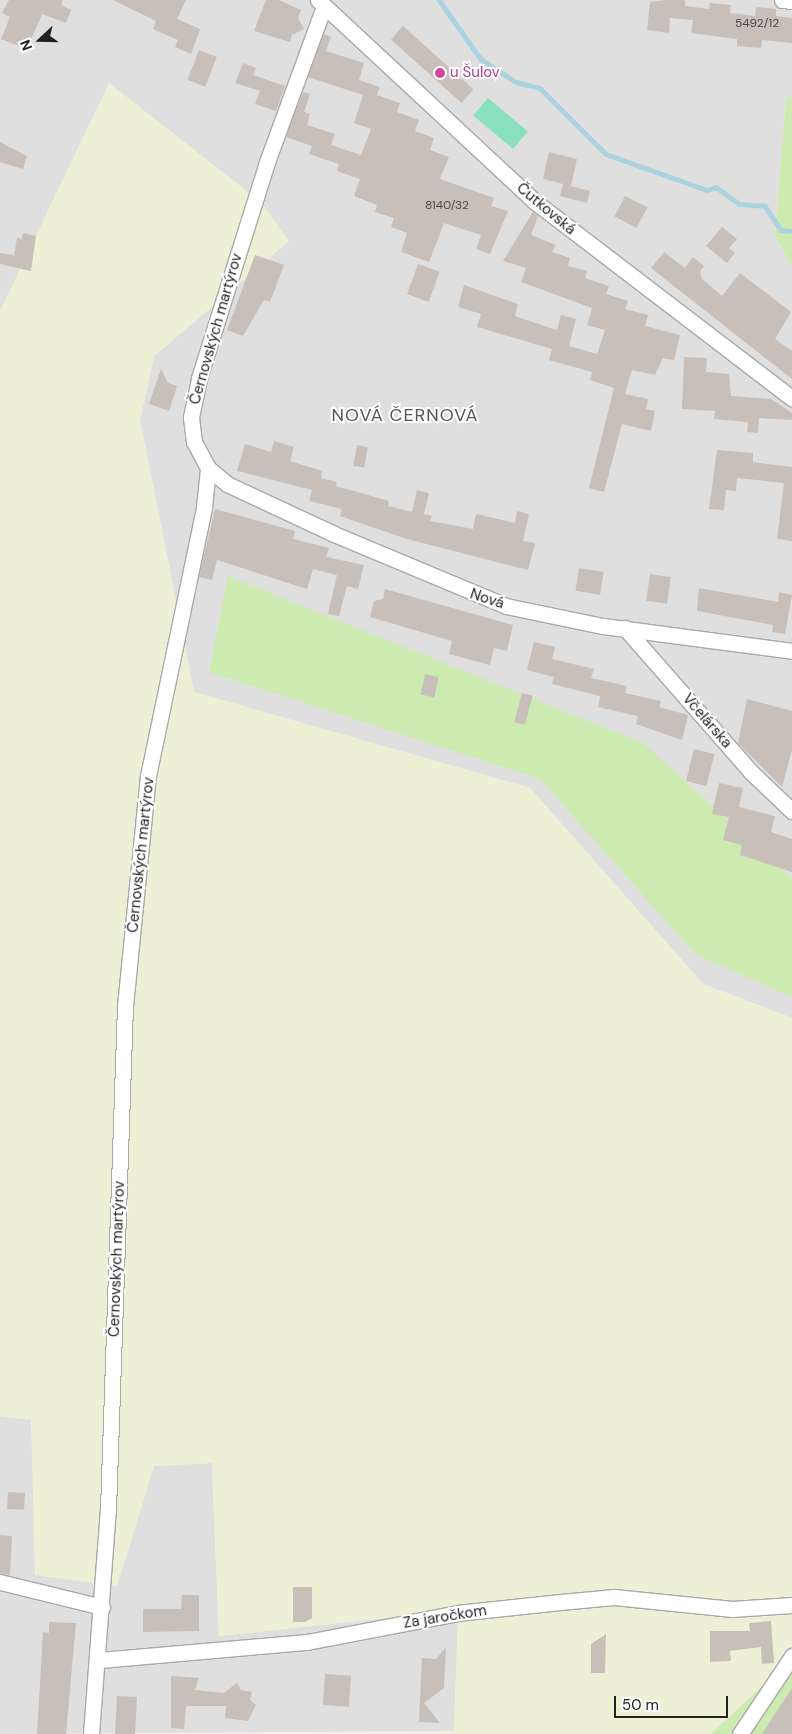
<!DOCTYPE html>
<meta charset="utf-8">
<style>
body{margin:0}
#map{position:relative;width:792px;height:1734px;overflow:hidden;background:#f2efe9;font-family:"DM Sans",sans-serif}
div>[style]{position:absolute}
[style*='--x']{left:calc(var(--x)*1px);top:calc(var(--y)*1px);width:calc(var(--w)*1px);rotate:calc(var(--a)*1deg)}
.residential>*{inset:0;background:#e0dfdf}
.farmland>*{inset:0;background:#eef0d5}
.grass>*{inset:0;background:#cdebb0}
.pitch>*{inset:0;background:#88e0be;transform-origin:0 0}
.stream>*{height:4.5px;margin:-2.25px;padding:0 2.25px;transform-origin:2.25px;border-radius:2.25px;background:#aad3df}
.building>*{inset:0;background:#c7bfb8;transform-origin:0 0}
.roads{filter:drop-shadow(1px 0 #a9a9a9) drop-shadow(-1px 0 #a9a9a9) drop-shadow(0 1px #a9a9a9) drop-shadow(0 -1px #a9a9a9)}
.minor>*{height:15px;margin:-7.5px;padding:0 7.5px;transform-origin:7.5px;border-radius:7.5px;background:#fff}
.dots>*{width:14px;height:14px;translate:-50% -50%;box-sizing:border-box;border:2px solid #fff;border-radius:50%}
span{translate:-50% -50%;white-space:nowrap;text-align:center;line-height:1.15;-webkit-text-stroke:4px #fff;paint-order:stroke}
.number-label{font-size:12px;color:#4b4948}
.number-label span{-webkit-text-stroke-width:0}
.hotel-label{font-size:15px;color:#b23c85}
.left{translate:0 -50%;text-align:left}
.street-label{font-size:15px;color:#222}
.quarter-label{font-size:18px;color:#555;letter-spacing:1px}
.north{position:absolute;left:15px;top:15px;width:50px;height:50px;-webkit-text-stroke:4px #fff;paint-order:stroke;rotate:249deg;font-size:14px;font-weight:700;line-height:20px;text-align:center;color:#222}
.north::after{content:'';display:block;margin:auto;width:18px;height:22px;background:#222;clip-path:polygon(50% 0,100% 100%,50% 72%,0 100%)}
.scale{position:absolute;left:614px;top:1696px;width:114px;height:22px;box-sizing:border-box;border:2px solid #222;border-top:0;padding-left:6px;font-size:15px;line-height:18px;white-space:nowrap;color:#222;-webkit-text-stroke:4px #fff;paint-order:stroke}
</style>
<div id="map">
<div class="residential">
<div style="clip-path:polygon(0 0,792px 0,792px 96px,786px 98px,775px 236px,792px 266px,792px 1018px,703px 984px,530px 788px,194px 692px,140px 420px,154px 356px,289px 241px,120px 93px,0 311px)"></div>
<div style="clip-path:polygon(0 1416px,31px 1419px,117px 1586px,154px 1466px,212px 1463px,219px 1636px,459px 1610px,454px 1731px,0 1734px)"></div>
</div>
<div class="farmland">
<div style="clip-path:polygon(109px 83px,262px 203px,289px 241px,154px 356px,140px 420px,194px 692px,530px 788px,703px 984px,792px 1018px,792px 1658px,711px 1734px,426px 1734px,454px 1731px,458px 1610px,219px 1636px,212px 1463px,154px 1466px,117px 1586px,35px 1575px,31px 1420px,0 1416px,0 311px)"></div>
</div>
<div class="grass">
<div style="clip-path:polygon(792px 96px,792px 266px,775px 236px,786px 98px)"></div>
<div style="clip-path:polygon(228px 576px,643px 743px,792px 878px,792px 997px,695px 954px,540px 779px,209px 672px)"></div>
<div style="clip-path:polygon(792px 1658px,792px 1734px,711px 1734px)"></div>
</div>
<div class="pitch">
<div style="left:488px;top:98px;width:52px;height:23px;rotate:40deg"></div>
</div>
<div class="stream">
<div style="--x:439;--y:0;--w:72;--a:54.6"></div>
<div style="--x:481;--y:59;--w:42;--a:33.3"></div>
<div style="--x:516;--y:82;--w:25;--a:14"></div>
<div style="--x:540;--y:88;--w:93;--a:45"></div>
<div style="--x:606;--y:154;--w:107;--a:19.6"></div>
<div style="--x:707;--y:190;--w:9;--a:-18"></div>
<div style="--x:716;--y:187;--w:29;--a:36"></div>
<div style="--x:739;--y:204;--w:26;--a:4"></div>
<div style="--x:765;--y:206;--w:29;--a:56"></div>
<div style="--x:781;--y:230;--w:11;--a:5"></div>
</div>
<div class="building">
<div style="clip-path:polygon(9px 0,63px 0,61px 5px,71px 10px,66px 23px,42px 14px,27px 49px,1px 39px,10px 17px,2px 13px)"></div>
<div style="clip-path:polygon(113px 0,186px 0,177px 19px,200px 29px,191px 54px,175px 47px,178px 40px,153px 29px,156px 21px)"></div>
<div style="clip-path:polygon(266px 0,279px 0,301px 10px,298px 18px,304px 29px,292px 35px,290px 42px,254px 31px)"></div>
<div style="clip-path:polygon(667px 0,685px 0,685px 6px,709px 9px,710px 3px,731px 5px,730px 13px,755px 16px,756px 7px,776px 9px,776px 16px,792px 18px,792px 43px,762px 40px,761px 48px,737px 46px,737px 39px,691px 33px,693px 20px,670px 18px,669px 33px,647px 30px,650px 2px)"></div>
<div style="left:403px;top:26px;width:95px;height:18px;rotate:42deg"></div>
<div style="clip-path:polygon(324px 34px,331px 37px,326px 51px,364px 63px,359px 80px,380px 87px,377px 95px,400px 103px,397px 112px,419px 120px,415px 131px,434px 138px,430px 150px,449px 157px,440px 179px,494px 198px,491px 206px,508px 211px,490px 254px,476px 249px,481px 235px,444px 223px,429px 262px,401px 252px,407px 233px,391px 227px,394px 218px,375px 212px,377px 205px,354px 196px,360px 179px,337px 171px,339px 164px,309px 154px,312px 146px,286px 137px,303px 92px,310px 94px,304px 112px,310px 114px,307px 125px,335px 134px,331px 145px,361px 155px,371px 129px,354px 123px,363px 95px,308px 77px)"></div>
<div style="left:199px;top:50px;width:19px;height:32px;rotate:21deg"></div>
<div style="clip-path:polygon(243px 63px,256px 68px,253px 75px,285px 86px,276px 111px,255px 104px,260px 91px,235px 83px)"></div>
<div style="clip-path:polygon(0 142px,27px 156px,23px 169px,0 162px)"></div>
<div style="clip-path:polygon(549px 152px,577px 159px,571px 186px,590px 191px,587px 203px,560px 196px,563px 184px,543px 179px)"></div>
<div style="left:625px;top:196px;width:25px;height:23px;rotate:27deg"></div>
<div style="clip-path:polygon(533px 212px,538px 216px,531px 235px,556px 245px,552px 252px,570px 258px,568px 266px,587px 271px,585px 278px,609px 286px,606px 294px,628px 301px,625px 309px,648px 315px,645px 326px,680px 335px,674px 360px,663px 358px,655px 375px,632px 370px,625px 394px,648px 399px,646px 409px,655px 411px,651px 431px,622px 424px,604px 492px,589px 488px,614px 388px,590px 380px,592px 372px,549px 360px,552px 349px,477px 327px,481px 314px,458px 307px,464px 285px,518px 304px,515px 316px,557px 330px,561px 315px,576px 319px,569px 346px,597px 354px,605px 330px,587px 325px,592px 308px,521px 282px,526px 268px,503px 261px)"></div>
<div style="clip-path:polygon(722px 227px,737px 239px,729px 248px,735px 253px,727px 263px,706px 246px)"></div>
<div style="clip-path:polygon(23px 233px,36px 236px,31px 271px,0 264px,0 253px,14px 255px,17px 238px,22px 239px)"></div>
<div style="clip-path:polygon(664px 252px,685px 268px,693px 257px,704px 266px,700px 272px,702px 279px,722px 296px,740px 273px,791px 312px,775px 339px,792px 351px,792px 379px,651px 268px)"></div>
<div style="clip-path:polygon(255px 255px,284px 265px,270px 302px,264px 300px,243px 336px,227px 330px)"></div>
<div style="left:418px;top:264px;width:23px;height:32px;rotate:20deg"></div>
<div style="clip-path:polygon(684px 357px,707px 358px,706px 372px,729px 374px,731px 396px,771px 399px,792px 413px,792px 420px,759px 418px,758px 433px,747px 432px,748px 422px,714px 419px,715px 411px,682px 409px)"></div>
<div style="clip-path:polygon(161px 369px,168px 383px,177px 386px,169px 411px,149px 404px)"></div>
<div style="clip-path:polygon(274px 441px,294px 447px,290px 461px,322px 471px,321px 478px,337px 482px,336px 486px,389px 501px,388px 506px,412px 512px,417px 490px,429px 493px,424px 514px,432px 516px,430px 521px,473px 529px,476px 514px,515px 523px,517px 511px,529px 514px,523px 541px,535px 543px,528px 570px,407px 539px,340px 516px,342px 509px,309px 501px,312px 490px,237px 471px,245px 444px,271px 452px)"></div>
<div style="left:357px;top:445px;width:11px;height:21px;rotate:10deg"></div>
<div style="clip-path:polygon(717px 450px,753px 453px,753px 462px,792px 467px,792px 541px,777px 539px,784px 483px,737px 478px,736px 491px,726px 490px,724px 510px,709px 509px)"></div>
<div style="clip-path:polygon(215px 509px,295px 531px,293px 539px,329px 548px,326px 557px,364px 565px,358px 589px,347px 586px,339px 616px,328px 614px,337px 575px,313px 569px,307px 589px,217px 560px,212px 580px,199px 577px)"></div>
<div style="left:579px;top:568px;width:25px;height:23px;rotate:9deg"></div>
<div style="left:650px;top:574px;width:21px;height:27px;rotate:8deg"></div>
<div style="clip-path:polygon(699px 588px,778px 602px,779px 592px,792px 595px,785px 634px,772px 632px,773px 625px,697px 611px)"></div>
<div style="clip-path:polygon(385px 589px,513px 625px,507px 651px,494px 648px,490px 665px,449px 654px,452px 641px,370px 617px,374px 601px,383px 599px)"></div>
<div style="clip-path:polygon(534px 642px,555px 647px,552px 659px,594px 669px,591px 678px,627px 686px,625px 693px,661px 701px,659px 707px,688px 715px,682px 740px,636px 724px,638px 716px,598px 707px,600px 696px,552px 684px,554px 677px,527px 670px)"></div>
<div style="left:425px;top:674px;width:14px;height:21px;rotate:12deg"></div>
<div style="left:522px;top:693px;width:11px;height:30px;rotate:15deg"></div>
<div style="clip-path:polygon(747px 699px,792px 711px,792px 750px,782px 787px,738px 743px)"></div>
<div style="left:694px;top:749px;width:21px;height:33px;rotate:14deg"></div>
<div style="clip-path:polygon(719px 783px,743px 788px,739px 807px,775px 816px,771px 832px,792px 839px,792px 872px,740px 855px,742px 845px,723px 840px,729px 817px,712px 814px)"></div>
<div style="left:8px;top:1492px;width:17px;height:17px;rotate:3deg"></div>
<div style="clip-path:polygon(0 1535px,12px 1536px,10px 1575px,0 1573px)"></div>
<div style="clip-path:polygon(293px 1587px,312px 1587px,312px 1618px,305px 1622px,293px 1622px)"></div>
<div style="clip-path:polygon(182px 1595px,199px 1595px,199px 1631px,143px 1632px,143px 1609px,181px 1609px)"></div>
<div style="clip-path:polygon(771px 1621px,774px 1663px,762px 1664px,761px 1647px,730px 1651px,731px 1661px,710px 1662px,710px 1631px,750px 1631px,749px 1623px)"></div>
<div style="clip-path:polygon(49px 1622px,76px 1623px,66px 1734px,37px 1734px,43px 1632px,49px 1633px)"></div>
<div style="clip-path:polygon(606px 1634px,605px 1673px,591px 1673px,591px 1644px)"></div>
<div style="clip-path:polygon(446px 1647px,444px 1688px,424px 1703px,440px 1723px,419px 1722px,422px 1658px,436px 1659px)"></div>
<div style="left:325px;top:1674px;width:26px;height:31px;rotate:4deg"></div>
<div style="clip-path:polygon(171px 1676px,199px 1678px,195px 1690px,224px 1693px,237px 1683px,241px 1690px,252px 1692px,250px 1700px,256px 1705px,248px 1721px,225px 1718px,226px 1706px,186px 1706px,184px 1729px,171px 1728px)"></div>
<div style="clip-path:polygon(792px 1688px,792px 1734px,762px 1734px)"></div>
<div style="left:117px;top:1696px;width:20px;height:38px;rotate:3deg"></div>
</div>
<div class="roads">
<div class="minor">
<div style="--x:318;--y:0;--w:295;--a:42.9"></div>
<div style="--x:534;--y:201;--w:325;--a:37.4"></div>
<div style="--x:782;--y:0;--w:10;--a:6"></div>
<div style="--x:208;--y:468;--w:25;--a:40"></div>
<div style="--x:227;--y:484;--w:118;--a:25"></div>
<div style="--x:334;--y:534;--w:186;--a:22.7"></div>
<div style="--x:506;--y:606;--w:99;--a:11.7"></div>
<div style="--x:603;--y:626;--w:191;--a:7.5"></div>
<div style="--x:625;--y:628;--w:191;--a:48.8"></div>
<div style="--x:751;--y:772;--w:57;--a:43.6"></div>
<div style="--x:0;--y:1582;--w:105;--a:13.8"></div>
<div style="--x:100;--y:1660;--w:208;--a:-5"></div>
<div style="--x:307;--y:1642;--w:153;--a:-10.9"></div>
<div style="--x:457;--y:1613;--w:104;--a:-6.1"></div>
<div style="--x:560;--y:1602;--w:54;--a:-5.3"></div>
<div style="--x:614;--y:1597;--w:119;--a:5.8"></div>
<div style="--x:732;--y:1609;--w:60;--a:-3.8"></div>
<div style="--x:91;--y:1734;--w:225;--a:-85.7"></div>
<div style="--x:108;--y:1510;--w:504;--a:-88.07"></div>
<div style="--x:125;--y:1006;--w:231;--a:-84.3"></div>
<div style="--x:148;--y:776;--w:275;--a:-78.2"></div>
<div style="--x:204;--y:507;--w:39;--a:-84"></div>
<div style="--x:208;--y:468;--w:30;--a:-118"></div>
<div style="--x:194;--y:442;--w:25;--a:-97"></div>
<div style="--x:191;--y:417;--w:40;--a:-78"></div>
<div style="--x:199;--y:378;--w:226;--a:-72.5"></div>
<div style="--x:267;--y:162;--w:166;--a:-69.9"></div>
<div style="--x:740;--y:1734;--w:94;--a:-56.3"></div>
</div>
</div>
<div class="dots">
<div style="left:440px;top:73px;background:#d1479c"></div>
</div>
<div class="number-label">
<span style="left:757px;top:24px">5492/12</span>
<span style="left:447px;top:206px">8140/32</span>
</div>
<div class="hotel-label">
<span class="left" style="left:450px;top:73px">u Šulov</span>
</div>
<div class="street-label">
<span style="left:546px;top:209px;rotate:40deg">Čutkovská</span>
<span style="left:216px;top:329px;rotate:-74deg">Černovských martýrov</span>
<span style="left:487px;top:599px;rotate:18deg">Nová</span>
<span style="left:707px;top:721px;rotate:49deg">Včelárska</span>
<span style="left:141px;top:855px;rotate:-84deg">Černovských martýrov</span>
<span style="left:117px;top:1259px;rotate:-88deg">Černovských martýrov</span>
<span style="left:445px;top:1617px;rotate:-9deg">Za jaročkom</span>
</div>
<div class="quarter-label">
<span style="left:405px;top:415px">NOVÁ ČERNOVÁ</span>
</div>
<div class="north">N</div>
<div class="scale">50 m</div>
</div>
